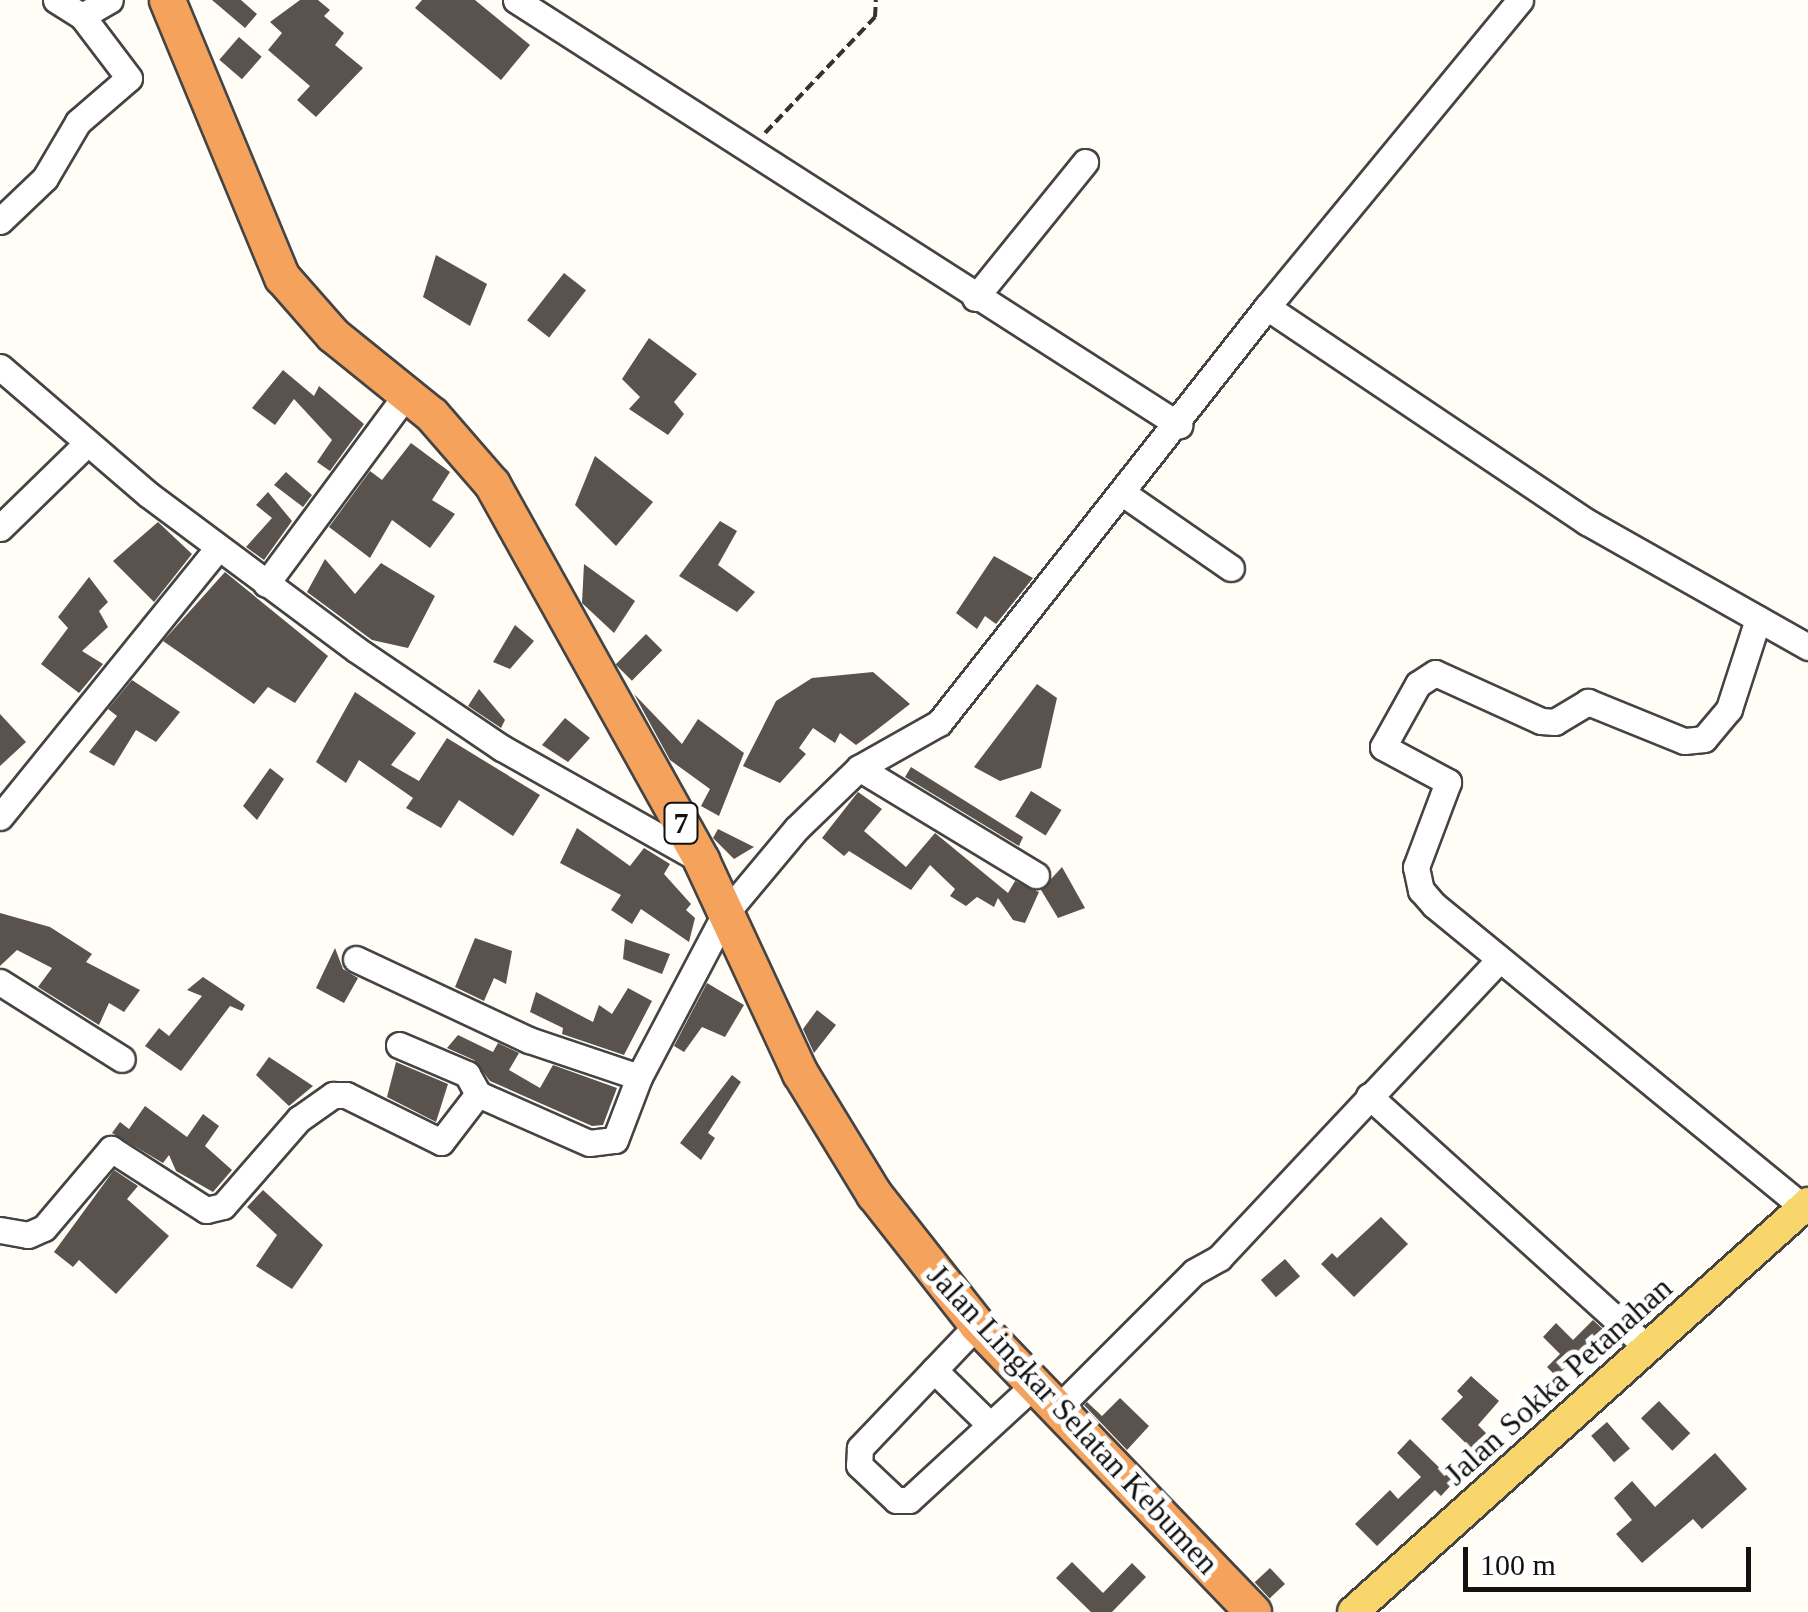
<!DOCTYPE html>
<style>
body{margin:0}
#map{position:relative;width:1808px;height:1612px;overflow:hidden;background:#fffdf5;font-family:Georgia,serif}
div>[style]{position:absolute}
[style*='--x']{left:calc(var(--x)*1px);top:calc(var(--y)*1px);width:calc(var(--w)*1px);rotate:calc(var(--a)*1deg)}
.building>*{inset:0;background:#5a524d;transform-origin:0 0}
.path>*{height:4px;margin-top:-2px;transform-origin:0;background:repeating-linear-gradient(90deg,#333 0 10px,transparent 0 15px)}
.roads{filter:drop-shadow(2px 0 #444) drop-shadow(-2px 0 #444) drop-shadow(0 2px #444) drop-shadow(0 -2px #444)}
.minor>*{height:25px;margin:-12.5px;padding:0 12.5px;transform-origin:12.5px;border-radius:12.5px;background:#fff}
.major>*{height:30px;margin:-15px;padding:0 15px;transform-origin:15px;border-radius:15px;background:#f9d66b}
.highway>*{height:35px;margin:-17.5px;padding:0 17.5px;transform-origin:17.5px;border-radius:17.5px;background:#f5a25d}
span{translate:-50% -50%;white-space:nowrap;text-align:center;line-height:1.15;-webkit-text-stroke:10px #fff;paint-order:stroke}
.shield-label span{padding:2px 8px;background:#fff;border:2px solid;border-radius:8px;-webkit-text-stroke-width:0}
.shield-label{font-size:30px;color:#111;font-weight:700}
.street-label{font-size:32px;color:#111}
.scale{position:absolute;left:1463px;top:1547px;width:288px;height:45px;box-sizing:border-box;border:5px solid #111;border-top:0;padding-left:12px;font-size:30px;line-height:35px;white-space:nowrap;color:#111;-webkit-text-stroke:8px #fff;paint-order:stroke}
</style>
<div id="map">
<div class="building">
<div style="clip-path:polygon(212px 0,241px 0,257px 14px,245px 28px)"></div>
<div style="clip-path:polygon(300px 0,318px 0,330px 10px,324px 16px,344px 33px,335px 45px,363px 68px,316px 117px,297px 100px,310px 86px,268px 50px,282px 33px,270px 22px)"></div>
<div style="clip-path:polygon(422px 0,475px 0,530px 45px,501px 80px,415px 8px)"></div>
<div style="left:239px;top:37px;width:30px;height:30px;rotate:41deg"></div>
<div style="clip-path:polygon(436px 255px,487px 284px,470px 326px,423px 297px)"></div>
<div style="left:564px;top:273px;width:28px;height:60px;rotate:38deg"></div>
<div style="clip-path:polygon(649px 338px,697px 374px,674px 402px,684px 414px,668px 435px,629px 409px,640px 397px,622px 379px)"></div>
<div style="clip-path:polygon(283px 370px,314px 396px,319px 386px,364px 424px,330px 471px,317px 462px,332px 440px,294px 399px,275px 425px,252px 408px)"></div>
<div style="clip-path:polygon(411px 443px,450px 472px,432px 500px,455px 514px,430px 548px,392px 520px,370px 558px,329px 527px,370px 471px,382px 480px)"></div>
<div style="clip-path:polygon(595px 456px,653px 502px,616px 546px,575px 505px)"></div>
<div style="clip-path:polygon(286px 472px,312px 495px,303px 507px,274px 485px)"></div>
<div style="clip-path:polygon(268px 492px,292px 521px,264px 560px,246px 547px,272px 518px,256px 505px)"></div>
<div style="clip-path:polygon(720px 521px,737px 531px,718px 565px,755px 592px,737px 612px,679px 576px)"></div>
<div style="clip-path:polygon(158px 522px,192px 554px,154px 602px,113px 561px)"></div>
<div style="clip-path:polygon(994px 556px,1033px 578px,996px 624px,985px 616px,977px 629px,956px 613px)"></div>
<div style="clip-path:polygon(325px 559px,355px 594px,381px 563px,435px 596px,408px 648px,372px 640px,307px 592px)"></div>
<div style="clip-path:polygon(584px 564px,635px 601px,614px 633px,582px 603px)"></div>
<div style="clip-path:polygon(225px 572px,328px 656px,295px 703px,268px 687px,254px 704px,163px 641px)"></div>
<div style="clip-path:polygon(89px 577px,108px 602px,99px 611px,108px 627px,82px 651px,103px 664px,79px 693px,41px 664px,68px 628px,58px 617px)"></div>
<div style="clip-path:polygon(515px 625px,534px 641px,510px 669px,493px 662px)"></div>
<div style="left:646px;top:634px;width:23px;height:43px;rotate:45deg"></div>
<div style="clip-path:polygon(873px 672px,910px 704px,874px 732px,856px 745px,840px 733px,835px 743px,813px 728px,799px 748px,806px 754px,780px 783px,743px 766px,776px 701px,812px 678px)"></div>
<div style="clip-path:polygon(132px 680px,180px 712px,156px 742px,136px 730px,114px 766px,89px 752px,117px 716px,108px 709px)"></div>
<div style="clip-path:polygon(1037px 684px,1057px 698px,1041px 768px,1000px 781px,974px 767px)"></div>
<div style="clip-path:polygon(479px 689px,505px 720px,501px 728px,468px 706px)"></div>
<div style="clip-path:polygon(355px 692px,416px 733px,391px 765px,419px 781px,447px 738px,540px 795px,513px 836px,459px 800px,441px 828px,406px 808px,413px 798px,359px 760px,346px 783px,316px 762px)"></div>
<div style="clip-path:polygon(634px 694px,682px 744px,698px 719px,744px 753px,719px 816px,701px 806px,710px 789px,670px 760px)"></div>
<div style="clip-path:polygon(0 714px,26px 742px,0 766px)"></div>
<div style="clip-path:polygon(565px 718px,590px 738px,568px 762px,542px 745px)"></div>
<div style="clip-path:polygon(911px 767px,1023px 837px,1019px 846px,905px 777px)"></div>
<div style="clip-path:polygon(270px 768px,284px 779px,257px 820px,243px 806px)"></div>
<div style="left:1031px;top:791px;width:36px;height:30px;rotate:32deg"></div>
<div style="clip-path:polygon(858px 792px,882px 809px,864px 831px,906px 867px,935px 833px,1008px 893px,1015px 881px,1039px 892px,1025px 923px,1013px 920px,998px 898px,994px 907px,977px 897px,966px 906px,950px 896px,955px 889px,930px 865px,911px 890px,849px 851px,844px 856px,822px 838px)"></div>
<div style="clip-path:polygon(577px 828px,630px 866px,644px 848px,670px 864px,664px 874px,691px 904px,686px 910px,695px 918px,689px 942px,641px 909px,632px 924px,611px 910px,621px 895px,560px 863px)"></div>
<div style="clip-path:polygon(718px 829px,754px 847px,734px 859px,713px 838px)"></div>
<div style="clip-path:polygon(1062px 867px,1085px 908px,1058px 918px,1041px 890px)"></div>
<div style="clip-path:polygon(0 913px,50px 927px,92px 954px,86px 962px,140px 990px,124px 1012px,109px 1003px,99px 1025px,38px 987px,52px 968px,17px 950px,0 966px)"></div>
<div style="clip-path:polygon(475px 938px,512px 951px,506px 984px,494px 978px,484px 1001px,455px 987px)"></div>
<div style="clip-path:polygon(625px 939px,670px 954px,662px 974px,623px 959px)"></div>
<div style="clip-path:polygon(335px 948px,343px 969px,358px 978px,344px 1003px,316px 988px)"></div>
<div style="clip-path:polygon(203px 977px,245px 1005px,242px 1011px,230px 1006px,181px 1071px,145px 1046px,159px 1028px,169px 1036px,202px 996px,187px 990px)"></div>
<div style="clip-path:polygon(707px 983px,744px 1005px,725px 1037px,702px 1027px,684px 1052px,674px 1046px)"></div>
<div style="clip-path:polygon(628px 988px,652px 1001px,624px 1055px,562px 1034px,563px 1028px,530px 1012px,536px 992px,593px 1022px,599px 1005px,612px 1014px)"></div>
<div style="clip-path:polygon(817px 1010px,836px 1025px,814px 1053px,803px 1029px)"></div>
<div style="clip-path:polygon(458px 1035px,493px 1052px,498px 1043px,519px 1053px,509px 1070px,540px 1088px,553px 1065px,617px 1088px,603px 1125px,592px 1126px,490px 1081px,474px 1060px,447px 1048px)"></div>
<div style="clip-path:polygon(269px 1057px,313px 1086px,289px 1106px,256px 1075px)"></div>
<div style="clip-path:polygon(396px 1062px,448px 1084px,436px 1122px,387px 1097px)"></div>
<div style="clip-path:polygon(732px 1075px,741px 1082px,708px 1133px,715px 1138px,701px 1160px,680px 1143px)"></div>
<div style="clip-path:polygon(145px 1106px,187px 1137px,203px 1114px,219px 1126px,205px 1146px,232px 1170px,213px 1192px,176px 1171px,169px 1155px,163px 1163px,112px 1133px,120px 1122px,129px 1129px)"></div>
<div style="clip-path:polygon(114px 1170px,138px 1186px,127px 1199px,169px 1236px,116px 1294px,79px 1260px,73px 1267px,54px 1252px)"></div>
<div style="clip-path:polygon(263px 1190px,323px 1245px,292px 1289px,256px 1266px,277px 1235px,247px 1207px)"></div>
<div style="clip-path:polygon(1381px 1217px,1408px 1244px,1354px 1297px,1321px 1264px,1332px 1253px,1337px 1258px)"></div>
<div style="left:1285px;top:1259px;width:23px;height:32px;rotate:49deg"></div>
<div style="clip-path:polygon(1593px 1320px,1607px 1333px,1556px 1376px,1547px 1367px,1560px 1354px,1543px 1337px,1556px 1323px,1573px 1340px)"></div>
<div style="clip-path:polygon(1471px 1376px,1499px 1401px,1478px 1425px,1493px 1440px,1478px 1455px,1441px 1419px,1463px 1397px,1457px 1391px)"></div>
<div style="clip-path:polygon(1120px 1398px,1149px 1426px,1127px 1450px,1084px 1405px,1087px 1402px,1102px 1416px)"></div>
<div style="left:1659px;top:1401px;width:45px;height:25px;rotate:46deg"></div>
<div style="left:1607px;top:1422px;width:35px;height:21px;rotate:49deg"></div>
<div style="clip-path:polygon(1410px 1439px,1454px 1482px,1441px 1496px,1435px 1490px,1377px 1546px,1355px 1524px,1390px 1490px,1398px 1499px,1421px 1477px,1397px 1453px)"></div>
<div style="clip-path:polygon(1715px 1453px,1747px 1489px,1702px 1529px,1693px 1519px,1642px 1563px,1616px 1534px,1632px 1520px,1614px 1498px,1632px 1481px,1655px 1507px)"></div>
<div style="clip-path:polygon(1072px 1562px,1103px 1593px,1132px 1563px,1146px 1577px,1112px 1612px,1091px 1612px,1056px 1578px)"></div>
<div style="left:1270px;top:1568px;width:22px;height:21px;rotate:47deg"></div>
</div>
<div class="path">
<div style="--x:765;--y:133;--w:160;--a:-46.5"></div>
<div style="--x:875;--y:17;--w:17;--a:-87"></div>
</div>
<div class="roads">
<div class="minor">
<div style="--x:56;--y:0;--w:31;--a:32"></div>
<div style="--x:82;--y:16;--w:32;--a:-30"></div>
<div style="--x:516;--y:0;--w:788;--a:32.66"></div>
<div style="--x:0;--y:221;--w:62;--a:-43.7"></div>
<div style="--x:45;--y:178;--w:65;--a:-59.5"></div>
<div style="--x:78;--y:122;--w:67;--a:-40.8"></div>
<div style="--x:129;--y:78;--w:78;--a:-127.2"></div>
<div style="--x:975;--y:298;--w:175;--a:-51"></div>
<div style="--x:1267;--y:307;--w:398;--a:-50.5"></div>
<div style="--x:0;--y:367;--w:196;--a:40.7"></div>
<div style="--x:149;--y:495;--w:259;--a:36.7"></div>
<div style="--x:357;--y:650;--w:175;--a:34.1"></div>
<div style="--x:502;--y:748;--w:228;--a:29.4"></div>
<div style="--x:1124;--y:494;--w:130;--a:34.7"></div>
<div style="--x:0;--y:528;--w:120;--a:-44.3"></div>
<div style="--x:266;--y:584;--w:235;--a:-53.5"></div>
<div style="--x:1758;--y:619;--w:95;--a:107.9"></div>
<div style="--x:1729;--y:709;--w:39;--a:130"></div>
<div style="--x:1704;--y:739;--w:20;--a:174"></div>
<div style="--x:1684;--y:741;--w:104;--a:-157.9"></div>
<div style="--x:1588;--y:702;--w:39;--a:149"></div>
<div style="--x:1555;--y:722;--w:14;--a:-176"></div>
<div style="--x:1541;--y:721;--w:116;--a:-155.6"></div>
<div style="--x:1435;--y:673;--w:20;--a:147"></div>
<div style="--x:1418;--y:684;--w:72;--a:119.1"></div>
<div style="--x:1383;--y:747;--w:74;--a:28.3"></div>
<div style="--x:1448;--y:782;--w:91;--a:110.6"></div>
<div style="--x:1416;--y:867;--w:24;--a:78"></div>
<div style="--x:1421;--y:890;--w:20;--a:49"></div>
<div style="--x:1434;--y:905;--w:477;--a:39.3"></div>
<div style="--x:859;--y:768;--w:207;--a:31.2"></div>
<div style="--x:0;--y:817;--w:346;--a:-51"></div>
<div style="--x:356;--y:959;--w:191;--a:25.1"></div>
<div style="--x:529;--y:1040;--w:116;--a:18.6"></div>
<div style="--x:0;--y:982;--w:144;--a:32.3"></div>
<div style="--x:399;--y:1045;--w:74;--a:23.1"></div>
<div style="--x:467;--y:1074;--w:23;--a:61"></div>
<div style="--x:1369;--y:1096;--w:376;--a:42.1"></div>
<div style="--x:0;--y:1230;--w:28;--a:10"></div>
<div style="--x:28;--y:1235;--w:17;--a:-24"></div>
<div style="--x:44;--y:1228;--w:104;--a:-49.7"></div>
<div style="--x:111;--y:1149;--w:113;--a:32.7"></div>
<div style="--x:206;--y:1210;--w:17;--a:-13"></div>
<div style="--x:223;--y:1206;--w:116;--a:-48.9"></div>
<div style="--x:299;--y:1119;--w:42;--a:-35.2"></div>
<div style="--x:333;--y:1095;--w:13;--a:0"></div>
<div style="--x:346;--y:1095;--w:106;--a:26.3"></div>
<div style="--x:441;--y:1142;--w:61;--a:-52.4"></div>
<div style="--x:478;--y:1094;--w:121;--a:23.8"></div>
<div style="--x:589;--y:1143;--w:26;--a:-7"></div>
<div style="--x:615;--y:1140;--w:67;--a:-69.1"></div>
<div style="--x:639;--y:1077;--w:184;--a:-62.2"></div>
<div style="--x:725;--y:914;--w:112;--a:-50.1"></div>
<div style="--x:797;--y:828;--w:86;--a:-44.1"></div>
<div style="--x:859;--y:768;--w:92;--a:-29.4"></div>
<div style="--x:939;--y:723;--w:530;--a:-51.75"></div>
<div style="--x:1267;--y:307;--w:386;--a:33.9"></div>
<div style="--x:1587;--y:522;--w:254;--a:29.5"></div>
<div style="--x:977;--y:1325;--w:170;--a:133.6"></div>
<div style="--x:860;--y:1448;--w:17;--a:93"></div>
<div style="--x:859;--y:1465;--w:51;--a:43.4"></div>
<div style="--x:896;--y:1500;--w:13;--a:0"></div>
<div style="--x:909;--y:1500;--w:171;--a:-42.6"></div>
<div style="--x:934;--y:1370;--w:78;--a:44.5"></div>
<div style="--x:1058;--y:1408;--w:192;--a:-45"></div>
<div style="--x:1194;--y:1272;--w:29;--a:-29"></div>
<div style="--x:1219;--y:1258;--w:410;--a:-46.8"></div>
</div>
<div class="major">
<div style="--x:1353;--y:1612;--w:612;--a:-41.95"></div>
</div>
<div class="highway">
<div style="--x:167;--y:0;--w:300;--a:67.5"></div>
<div style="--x:282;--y:277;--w:77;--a:48.7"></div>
<div style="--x:333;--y:335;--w:127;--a:38.9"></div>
<div style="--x:432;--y:415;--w:91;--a:49"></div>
<div style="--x:492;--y:484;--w:430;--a:60.9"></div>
<div style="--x:701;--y:860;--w:235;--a:65.1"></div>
<div style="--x:800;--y:1073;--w:142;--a:58.6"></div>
<div style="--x:874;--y:1194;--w:167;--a:51.8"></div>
<div style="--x:977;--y:1325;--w:398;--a:46.1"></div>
</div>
</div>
<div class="shield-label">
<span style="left:681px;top:823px">7</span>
</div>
<div class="street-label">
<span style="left:1558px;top:1381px;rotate:-42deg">Jalan Sokka Petanahan</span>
<span style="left:1073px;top:1419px;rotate:47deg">Jalan Lingkar Selatan Kebumen</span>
</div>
<div class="scale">100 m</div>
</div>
